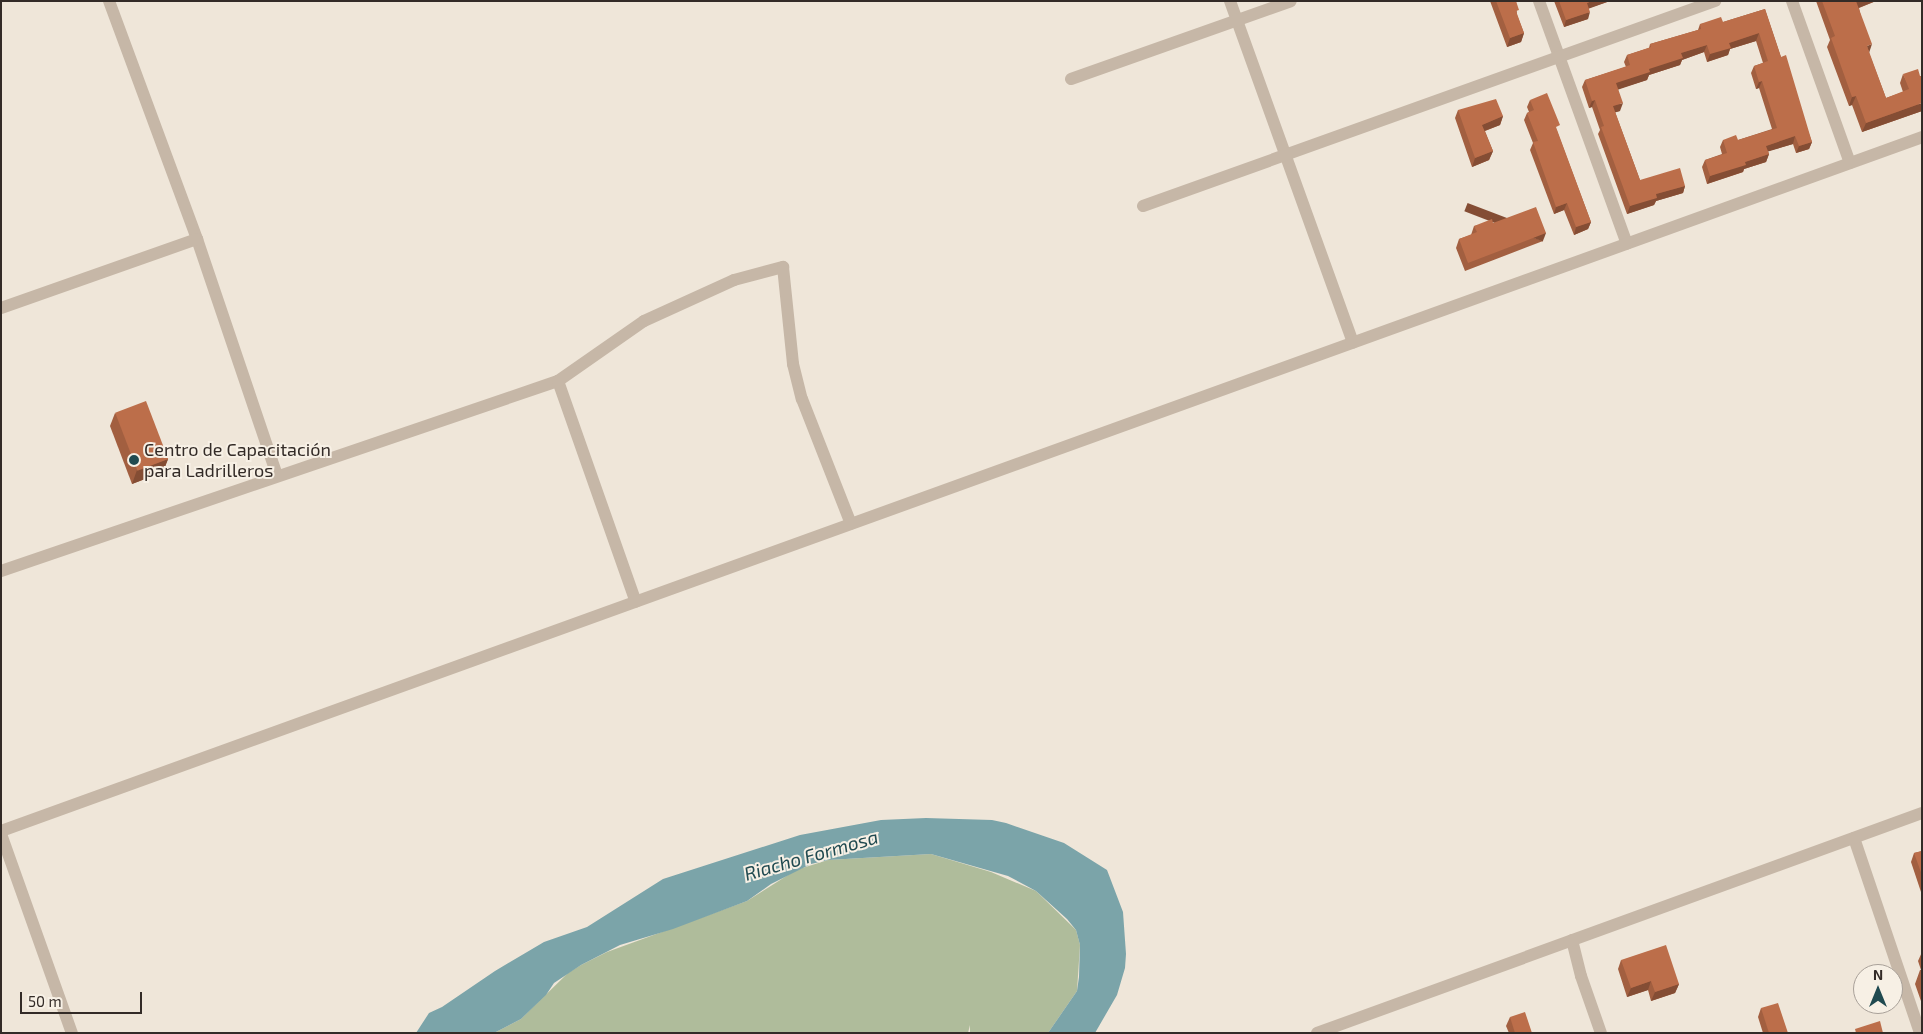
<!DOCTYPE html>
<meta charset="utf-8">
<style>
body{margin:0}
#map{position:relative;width:1923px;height:1034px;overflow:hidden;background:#efe6d9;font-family:"Exo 2",sans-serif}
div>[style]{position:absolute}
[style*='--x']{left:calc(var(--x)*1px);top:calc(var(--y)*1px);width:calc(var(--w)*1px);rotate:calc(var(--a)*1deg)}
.green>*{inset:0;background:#afbc9b}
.water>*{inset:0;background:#7ba4a9}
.street>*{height:12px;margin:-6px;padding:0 6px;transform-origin:6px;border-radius:6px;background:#c6b7a7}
.wall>*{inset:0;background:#a25f40}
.shaded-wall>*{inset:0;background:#844d34;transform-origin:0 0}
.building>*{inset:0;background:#bc6e4a;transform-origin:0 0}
.dots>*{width:14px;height:14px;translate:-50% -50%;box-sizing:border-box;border:2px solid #f7f0e5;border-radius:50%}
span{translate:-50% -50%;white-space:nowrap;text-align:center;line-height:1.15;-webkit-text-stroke:4px #f7f0e5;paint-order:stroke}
.poi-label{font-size:18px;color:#332b27}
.left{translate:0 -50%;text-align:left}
.water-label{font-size:19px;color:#204a50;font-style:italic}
.frame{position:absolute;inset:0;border:2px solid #332b27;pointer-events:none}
.north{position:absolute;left:1853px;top:964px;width:50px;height:50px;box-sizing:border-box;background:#f7f0e5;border:1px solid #a9a199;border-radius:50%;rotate:0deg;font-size:14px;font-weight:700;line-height:20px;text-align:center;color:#332b27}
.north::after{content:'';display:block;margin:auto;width:18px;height:22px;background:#204a50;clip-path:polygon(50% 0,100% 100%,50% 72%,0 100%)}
.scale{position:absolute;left:20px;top:992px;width:122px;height:22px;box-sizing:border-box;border:2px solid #332b27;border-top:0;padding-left:6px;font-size:15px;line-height:18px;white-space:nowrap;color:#332b27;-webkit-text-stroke:4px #f7f0e5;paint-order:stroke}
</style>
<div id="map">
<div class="green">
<div style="clip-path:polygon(931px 854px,991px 872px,1036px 891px,1076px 930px,1080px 945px,1077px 991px,1048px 1033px,970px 1033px,970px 1025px,968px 1033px,494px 1033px,521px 1019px,568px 973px,581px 965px,607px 952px,747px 901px,796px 870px,828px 860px)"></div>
</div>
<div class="water">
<div style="clip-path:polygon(926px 818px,992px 820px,1006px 823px,1064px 843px,1107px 870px,1123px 912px,1126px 954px,1125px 968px,1117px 995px,1095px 1033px,1048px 1033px,1077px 991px,1079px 977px,1080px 945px,1076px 930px,1067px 919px,1036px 891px,1008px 876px,931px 854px,828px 860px,811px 864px,771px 884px,747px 901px,673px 929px,620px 945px,581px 965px,554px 983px,546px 995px,521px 1019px,494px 1033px,416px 1033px,429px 1013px,442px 1007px,495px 971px,544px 942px,587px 927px,663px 879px,800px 835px,881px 820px)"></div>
</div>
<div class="street">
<div style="--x:109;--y:1;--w:254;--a:69.7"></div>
<div style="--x:197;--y:239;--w:250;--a:71.3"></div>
<div style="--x:1230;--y:1;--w:363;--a:70.2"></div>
<div style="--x:1539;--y:1;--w:258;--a:70.1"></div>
<div style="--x:1792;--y:1;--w:172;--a:70.3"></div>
<div style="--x:1071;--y:79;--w:233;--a:-19.5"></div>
<div style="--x:1143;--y:206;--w:608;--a:-19.72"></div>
<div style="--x:1;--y:308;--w:208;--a:-19.4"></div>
<div style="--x:558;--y:381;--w:234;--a:70.6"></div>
<div style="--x:1;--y:571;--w:589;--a:-18.84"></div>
<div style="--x:558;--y:381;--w:105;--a:-34.9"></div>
<div style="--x:644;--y:321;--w:99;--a:-24.5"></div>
<div style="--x:734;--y:280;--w:51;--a:-14.9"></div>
<div style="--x:783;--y:267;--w:98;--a:84.1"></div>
<div style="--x:793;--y:364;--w:36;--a:76"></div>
<div style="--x:802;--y:399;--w:134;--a:68.6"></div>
<div style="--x:1;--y:831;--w:2043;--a:-19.86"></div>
<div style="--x:1;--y:834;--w:211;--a:70.4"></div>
<div style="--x:1854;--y:838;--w:206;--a:71.3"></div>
<div style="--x:1572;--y:940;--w:37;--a:76"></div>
<div style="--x:1581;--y:976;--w:60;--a:70.7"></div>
<div style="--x:1317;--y:1033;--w:644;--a:-19.98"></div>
</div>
<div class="wall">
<div style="clip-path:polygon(1490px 1px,1516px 1px,1517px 15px,1524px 33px,1521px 42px,1507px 47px)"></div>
<div style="clip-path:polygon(1554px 1px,1610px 1px,1589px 8px,1588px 19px,1564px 27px)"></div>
<div style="clip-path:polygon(1816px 1px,1876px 1px,1859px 8px,1869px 53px,1886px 98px,1903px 92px,1900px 83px,1903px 74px,1922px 111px,1862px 132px,1852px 105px,1849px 106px,1827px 47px,1830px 40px)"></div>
<div style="clip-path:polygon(1765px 9px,1781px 57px,1812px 142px,1809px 149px,1796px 153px,1793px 144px,1768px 151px,1769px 154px,1766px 162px,1744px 169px,1743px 172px,1707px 184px,1702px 167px,1705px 160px,1722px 154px,1720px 147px,1723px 140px,1738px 140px,1772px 129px,1759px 88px,1756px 89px,1751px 73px,1754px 66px,1763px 63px,1756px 41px,1730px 49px,1728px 55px,1707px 62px,1704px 52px,1682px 60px,1680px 65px,1649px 75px,1647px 80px,1618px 89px,1620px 111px,1615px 112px,1640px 180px,1685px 186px,1683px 193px,1656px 201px,1654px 205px,1627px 214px,1598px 134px,1600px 130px,1592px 107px,1589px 108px,1582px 87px,1585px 80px,1626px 67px,1624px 62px,1627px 55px,1649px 48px,1650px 44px,1698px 30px,1700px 24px,1723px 22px)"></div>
<div style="clip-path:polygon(1530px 100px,1557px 131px,1591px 222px,1588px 229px,1574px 235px,1564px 210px,1554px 214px,1530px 150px,1533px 143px,1524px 120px,1527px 113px,1529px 112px,1527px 107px)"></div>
<div style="clip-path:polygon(1458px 110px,1503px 116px,1500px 125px,1485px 131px,1493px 151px,1489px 160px,1472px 167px,1455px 118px)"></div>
<div style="clip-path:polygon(1493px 223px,1543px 241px,1465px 271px,1456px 248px,1459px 239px,1471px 235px,1474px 226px)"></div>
<div style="clip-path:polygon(115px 413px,168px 459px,163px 472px,132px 484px,110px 426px)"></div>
<div style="clip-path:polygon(1922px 851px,1922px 891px,1921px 892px,1911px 862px,1914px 853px)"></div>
<div style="clip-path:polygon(1922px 952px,1922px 1004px,1915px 984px,1920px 970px,1921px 970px,1918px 961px)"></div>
<div style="clip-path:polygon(1621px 960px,1679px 984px,1675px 993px,1651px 1001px,1648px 990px,1627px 997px,1618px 969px)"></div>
<div style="clip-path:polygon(1761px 1008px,1788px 1033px,1763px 1033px,1758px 1017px)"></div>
<div style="clip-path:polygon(1510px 1017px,1532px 1033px,1509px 1033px,1506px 1026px)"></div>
</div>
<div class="shaded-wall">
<div style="clip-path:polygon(1592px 1px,1610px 1px,1585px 10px,1587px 3px)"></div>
<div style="clip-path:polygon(1856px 1px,1876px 1px,1853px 10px)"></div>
<div style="clip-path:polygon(1590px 12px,1588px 19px,1564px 27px,1566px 20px)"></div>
<div style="clip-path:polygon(1524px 33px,1521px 42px,1507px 47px,1510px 38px)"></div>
<div style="clip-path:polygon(1759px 33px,1756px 41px,1730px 49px,1728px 55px,1707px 62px,1710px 54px,1729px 43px)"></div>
<div style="clip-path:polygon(1872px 44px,1869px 53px,1867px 46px)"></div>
<div style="clip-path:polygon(1707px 45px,1704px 52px,1682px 60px,1680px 65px,1649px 75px,1647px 80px,1614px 91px,1616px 83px,1681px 53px)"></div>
<div style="clip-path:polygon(1762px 81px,1759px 88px,1756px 89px,1759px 82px)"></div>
<div style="clip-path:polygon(1856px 96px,1852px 105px,1849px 106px,1852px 97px)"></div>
<div style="clip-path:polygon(1595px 100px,1592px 107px,1589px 108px,1592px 101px)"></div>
<div style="clip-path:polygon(1623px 103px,1620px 111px,1610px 114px,1613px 106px)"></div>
<div style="clip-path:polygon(1922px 103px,1922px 111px,1862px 132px,1866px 123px)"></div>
<div style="clip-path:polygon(1503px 116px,1500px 125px,1479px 133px,1482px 125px)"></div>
<div style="clip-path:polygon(1795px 136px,1793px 144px,1763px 153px,1766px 146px)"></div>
<div style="clip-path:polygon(1812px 142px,1809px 149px,1796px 153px,1799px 146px)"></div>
<div style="clip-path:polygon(1493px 151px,1489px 160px,1472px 167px,1475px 158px)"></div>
<div style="clip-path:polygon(1769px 154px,1766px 162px,1744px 169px,1743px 172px,1707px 184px,1710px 176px,1745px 162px)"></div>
<div style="clip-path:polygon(1685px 186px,1683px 193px,1656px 201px,1654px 205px,1627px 214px,1630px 206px,1656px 194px)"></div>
<div style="clip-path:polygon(1567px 203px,1564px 210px,1554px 214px,1556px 207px)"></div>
<div style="clip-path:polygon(1591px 222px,1588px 229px,1574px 235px,1576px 227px)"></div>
<div style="left:1546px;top:233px;width:9px;height:84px;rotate:111deg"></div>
<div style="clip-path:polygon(168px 459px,163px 472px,132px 484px,137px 470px)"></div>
<div style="clip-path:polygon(1651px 981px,1648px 990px,1627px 997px,1631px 988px)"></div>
<div style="clip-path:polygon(1679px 984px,1675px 993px,1651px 1001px,1655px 992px)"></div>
</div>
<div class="building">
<div style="clip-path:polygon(1496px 1px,1516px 1px,1519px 10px,1516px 11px,1524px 33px,1510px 38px)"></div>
<div style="clip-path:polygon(1559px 1px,1592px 1px,1587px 3px,1590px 12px,1566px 20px)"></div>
<div style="clip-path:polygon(1822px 1px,1856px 1px,1872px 44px,1867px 46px,1886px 98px,1909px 89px,1903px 74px,1918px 69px,1920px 76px,1922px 76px,1922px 103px,1866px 123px,1856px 96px,1852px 97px,1831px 38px,1835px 36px)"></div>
<div style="clip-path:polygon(1765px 9px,1781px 57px,1786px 55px,1812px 142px,1799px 146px,1795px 136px,1766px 146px,1769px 154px,1745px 162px,1746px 165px,1710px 176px,1705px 160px,1727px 153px,1723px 140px,1736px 135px,1738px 140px,1777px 128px,1762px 81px,1759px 82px,1754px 66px,1768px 61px,1759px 33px,1729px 43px,1731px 48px,1710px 54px,1707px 45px,1681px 53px,1683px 58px,1649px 69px,1650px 72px,1616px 83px,1623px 103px,1613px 106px,1640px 180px,1680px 168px,1685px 186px,1656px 194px,1657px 198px,1630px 206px,1601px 127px,1604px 126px,1595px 100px,1592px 101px,1585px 80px,1630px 65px,1627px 55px,1651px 47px,1650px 44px,1701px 29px,1700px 24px,1721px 17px,1723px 22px)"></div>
<div style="clip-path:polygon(1547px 93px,1560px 125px,1556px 127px,1591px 222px,1576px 227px,1567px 203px,1556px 207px,1533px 142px,1538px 141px,1527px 113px,1534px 110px,1530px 100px)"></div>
<div style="clip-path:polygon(1496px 99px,1503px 116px,1482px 125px,1493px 151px,1475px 158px,1458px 110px)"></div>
<div style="clip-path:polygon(1536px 207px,1546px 233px,1468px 263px,1459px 239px,1477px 232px,1474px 226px,1492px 219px,1493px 223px)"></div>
<div style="left:146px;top:401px;width:62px;height:33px;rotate:69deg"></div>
<div style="clip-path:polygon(1922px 851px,1922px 875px,1914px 853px)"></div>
<div style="clip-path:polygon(1666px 945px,1679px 984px,1655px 992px,1651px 981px,1631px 988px,1621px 960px)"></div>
<div style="clip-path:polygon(1778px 1003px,1788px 1033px,1769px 1033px,1761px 1008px)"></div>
<div style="clip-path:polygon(1525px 1012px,1532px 1033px,1515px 1033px,1510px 1017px)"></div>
<div style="clip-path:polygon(1880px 1021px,1883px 1033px,1856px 1033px,1855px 1029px)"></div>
</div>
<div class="dots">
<div style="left:134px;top:460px;background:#204a50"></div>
</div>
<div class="poi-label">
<span class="left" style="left:144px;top:460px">Centro de Capacitación<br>para Ladrilleros</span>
</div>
<div class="water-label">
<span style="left:811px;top:855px;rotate:-16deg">Riacho Formosa</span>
</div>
<div class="frame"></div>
<div class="north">N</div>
<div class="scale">50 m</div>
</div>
